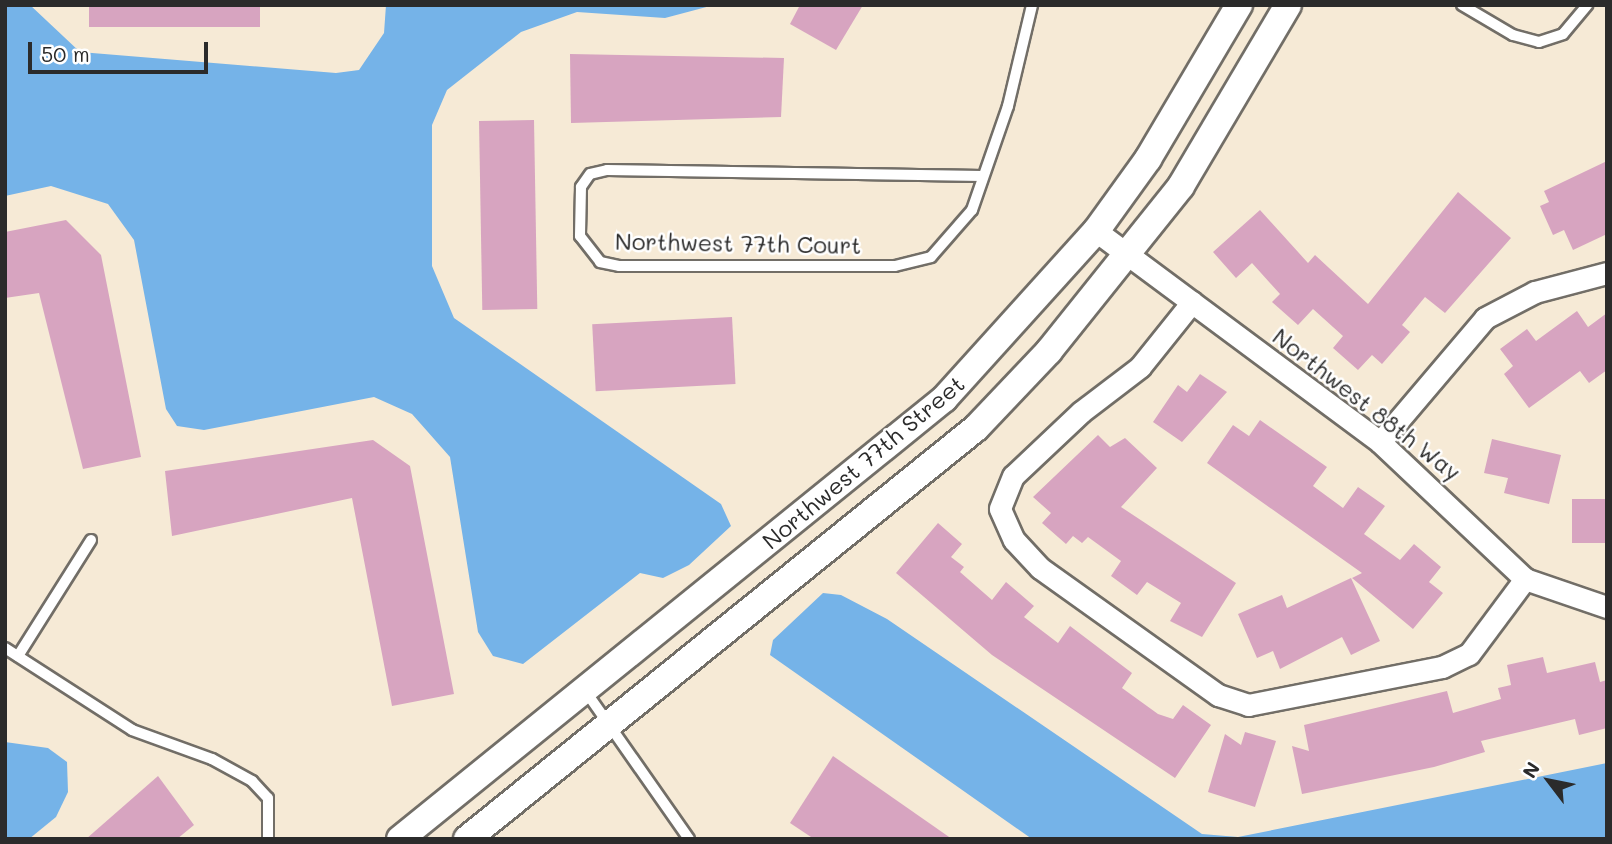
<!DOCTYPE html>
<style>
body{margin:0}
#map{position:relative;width:1612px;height:844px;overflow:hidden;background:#f6ead6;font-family:Mali,sans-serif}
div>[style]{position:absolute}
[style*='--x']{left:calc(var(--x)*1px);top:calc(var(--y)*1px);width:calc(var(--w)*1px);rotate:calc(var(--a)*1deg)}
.water>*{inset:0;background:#75b3e8}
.building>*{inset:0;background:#d7a4c0;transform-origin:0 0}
.roads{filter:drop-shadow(2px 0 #726e67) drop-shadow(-2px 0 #726e67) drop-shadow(0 2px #726e67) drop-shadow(0 -2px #726e67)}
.service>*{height:10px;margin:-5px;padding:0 5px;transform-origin:5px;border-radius:5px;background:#fff}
.minor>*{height:21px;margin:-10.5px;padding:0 10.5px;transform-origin:10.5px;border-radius:10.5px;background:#fff}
.tertiary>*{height:26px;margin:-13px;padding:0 13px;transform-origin:13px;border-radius:13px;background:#fff}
span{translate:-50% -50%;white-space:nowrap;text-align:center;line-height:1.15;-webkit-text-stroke:5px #fff;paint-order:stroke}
.street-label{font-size:23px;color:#2b2b2b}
.frame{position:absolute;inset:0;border:7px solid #2b2b2b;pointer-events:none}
.north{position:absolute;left:1514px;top:746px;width:70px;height:70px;-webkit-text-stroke:5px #fff;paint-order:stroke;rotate:302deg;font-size:19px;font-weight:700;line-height:28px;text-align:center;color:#2b2b2b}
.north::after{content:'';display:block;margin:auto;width:24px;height:32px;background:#2b2b2b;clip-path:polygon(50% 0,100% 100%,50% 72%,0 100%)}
.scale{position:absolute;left:28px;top:42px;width:180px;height:32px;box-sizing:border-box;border:4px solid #2b2b2b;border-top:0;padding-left:9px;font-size:21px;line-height:24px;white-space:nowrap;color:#2b2b2b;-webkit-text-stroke:5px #fff;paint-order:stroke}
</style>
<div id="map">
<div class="water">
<div style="clip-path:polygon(5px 5px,30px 5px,80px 52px,336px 73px,359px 70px,384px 33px,386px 5px,714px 5px,665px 18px,577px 12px,521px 32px,447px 90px,432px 125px,432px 266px,454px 318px,721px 504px,731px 526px,689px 565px,663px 578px,640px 573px,523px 664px,493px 656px,478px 632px,450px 457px,412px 414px,374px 397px,204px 430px,177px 426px,166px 409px,134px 240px,108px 204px,51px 186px,5px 196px)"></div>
<div style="clip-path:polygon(823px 593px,841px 595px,887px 619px,1202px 834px,1238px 837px,1607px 763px,1607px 839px,1032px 839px,770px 655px,773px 640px)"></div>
<div style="clip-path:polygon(5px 742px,48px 748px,67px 762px,68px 792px,56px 817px,29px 839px,5px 839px)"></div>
</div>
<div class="building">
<div style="left:89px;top:5px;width:171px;height:22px"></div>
<div style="clip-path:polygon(800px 5px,863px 5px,836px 50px,790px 24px)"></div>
<div style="clip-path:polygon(570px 54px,784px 58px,781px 117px,571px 123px)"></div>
<div style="left:534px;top:120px;width:189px;height:55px;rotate:89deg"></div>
<div style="clip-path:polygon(1607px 161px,1607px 234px,1573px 250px,1564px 230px,1553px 235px,1540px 206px,1549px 202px,1544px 191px)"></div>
<div style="clip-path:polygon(1458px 192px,1511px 238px,1445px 313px,1425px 297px,1402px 325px,1410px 332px,1382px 364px,1372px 355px,1358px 370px,1333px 348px,1343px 336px,1313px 309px,1298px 325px,1272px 302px,1280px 294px,1252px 263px,1236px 278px,1213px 252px,1260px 210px,1308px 263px,1315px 255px,1368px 304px)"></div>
<div style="clip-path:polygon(66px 220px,101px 255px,141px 457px,83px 469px,39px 293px,5px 298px,5px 232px)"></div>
<div style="clip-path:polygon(1577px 311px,1588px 327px,1607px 313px,1607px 370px,1589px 383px,1580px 371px,1529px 408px,1504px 374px,1513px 366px,1500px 349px,1527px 329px,1536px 341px)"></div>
<div style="left:732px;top:317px;width:67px;height:140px;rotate:87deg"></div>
<div style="clip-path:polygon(1200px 374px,1227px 392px,1182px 442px,1153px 422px,1178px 385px,1187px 392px)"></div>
<div style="clip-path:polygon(1260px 420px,1327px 467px,1313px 486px,1343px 508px,1358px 487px,1385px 506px,1364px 534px,1400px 560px,1414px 544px,1441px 567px,1429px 582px,1443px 593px,1413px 629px,1352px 578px,1362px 573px,1207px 463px,1233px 425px,1249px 436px)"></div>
<div style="clip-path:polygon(1098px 435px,1110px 447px,1125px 438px,1157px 468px,1121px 507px,1236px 583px,1202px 637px,1170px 621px,1181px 603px,1147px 582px,1137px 595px,1111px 576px,1121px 561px,1088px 537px,1082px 543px,1073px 536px,1066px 544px,1042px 523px,1051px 513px,1033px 497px)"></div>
<div style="clip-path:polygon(1492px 439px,1561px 455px,1549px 504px,1504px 493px,1508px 478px,1484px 473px)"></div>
<div style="clip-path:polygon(373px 440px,410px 466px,454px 694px,392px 706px,352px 498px,172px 536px,165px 471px)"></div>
<div style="left:1607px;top:499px;width:44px;height:35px;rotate:90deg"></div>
<div style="clip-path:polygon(938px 523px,962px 544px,951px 557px,964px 567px,960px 572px,992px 600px,1006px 582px,1034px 606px,1024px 617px,1058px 643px,1070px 626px,1132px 673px,1122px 688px,1158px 714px,1173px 719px,1183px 705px,1211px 725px,1175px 778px,992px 655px,896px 573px)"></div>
<div style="clip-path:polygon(1351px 578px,1380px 641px,1351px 655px,1342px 637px,1280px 669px,1273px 651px,1257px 658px,1238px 614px,1282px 595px,1287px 608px)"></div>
<div style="clip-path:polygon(1543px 657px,1547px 673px,1595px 662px,1600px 682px,1607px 680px,1607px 728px,1579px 735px,1575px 719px,1481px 741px,1485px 752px,1434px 767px,1302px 794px,1292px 746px,1309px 751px,1304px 725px,1447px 691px,1453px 713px,1501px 699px,1498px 688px,1511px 685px,1507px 665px)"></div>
<div style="clip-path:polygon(1245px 732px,1276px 741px,1255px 807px,1208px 792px,1225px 734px,1241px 745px)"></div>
<div style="clip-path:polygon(833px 756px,952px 839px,814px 839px,790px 823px)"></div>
<div style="clip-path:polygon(158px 776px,194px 825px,177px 839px,86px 839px)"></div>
</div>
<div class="roads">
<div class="service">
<div style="--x:1462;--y:5;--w:59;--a:30.5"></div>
<div style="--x:1513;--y:35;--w:27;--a:15"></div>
<div style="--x:1539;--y:42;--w:25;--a:-18"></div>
<div style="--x:1563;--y:34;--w:38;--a:-50"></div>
<div style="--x:982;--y:176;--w:375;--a:-179.1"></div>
<div style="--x:607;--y:170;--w:17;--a:167"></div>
<div style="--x:590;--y:174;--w:16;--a:125"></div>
<div style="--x:581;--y:187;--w:49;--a:91.2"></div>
<div style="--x:580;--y:236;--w:33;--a:52"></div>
<div style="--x:600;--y:262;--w:19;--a:12"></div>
<div style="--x:619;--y:266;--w:276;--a:0"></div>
<div style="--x:895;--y:266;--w:37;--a:-14"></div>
<div style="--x:931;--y:257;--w:62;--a:-48.9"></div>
<div style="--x:972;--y:210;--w:110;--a:-70.9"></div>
<div style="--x:1008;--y:106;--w:104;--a:-76.6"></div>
<div style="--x:5;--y:648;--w:151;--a:32.8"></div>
<div style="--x:132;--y:730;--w:85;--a:19.9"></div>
<div style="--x:212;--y:759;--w:46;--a:28.8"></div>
<div style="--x:252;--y:781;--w:23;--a:47"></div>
<div style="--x:268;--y:798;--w:41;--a:90"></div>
<div style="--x:18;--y:656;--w:137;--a:-57.8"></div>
<div style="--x:584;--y:689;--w:183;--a:55"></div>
</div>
<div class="minor">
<div style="--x:1096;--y:231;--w:354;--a:36.6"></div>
<div style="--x:1380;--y:442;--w:199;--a:43.4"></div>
<div style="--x:1525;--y:579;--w:87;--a:18.9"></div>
<div style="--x:1192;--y:302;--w:83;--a:128.7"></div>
<div style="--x:1140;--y:367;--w:74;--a:142.7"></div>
<div style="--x:1081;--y:412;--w:93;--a:136.7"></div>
<div style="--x:1013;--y:476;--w:35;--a:112"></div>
<div style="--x:1000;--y:509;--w:34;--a:66"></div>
<div style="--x:1014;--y:540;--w:38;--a:47"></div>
<div style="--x:1040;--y:568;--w:219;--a:35.5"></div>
<div style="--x:1218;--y:695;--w:32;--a:18"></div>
<div style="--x:1248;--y:705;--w:198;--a:-11.1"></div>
<div style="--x:1442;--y:667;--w:30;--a:-26"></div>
<div style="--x:1469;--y:654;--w:94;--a:-53.3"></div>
<div style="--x:1380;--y:442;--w:162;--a:-49.7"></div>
<div style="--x:1485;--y:318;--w:56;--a:-27.5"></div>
<div style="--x:1535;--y:292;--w:74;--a:-14.8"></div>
</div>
<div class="tertiary">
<div style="--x:400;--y:839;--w:700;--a:-38.97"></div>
<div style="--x:944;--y:399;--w:227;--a:-47.9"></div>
<div style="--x:1096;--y:231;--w:89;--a:-54.2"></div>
<div style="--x:1148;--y:159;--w:179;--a:-59.4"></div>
<div style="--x:467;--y:839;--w:654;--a:-38.92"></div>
<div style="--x:976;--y:428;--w:106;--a:-46.5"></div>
<div style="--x:1049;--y:351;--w:211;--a:-51.3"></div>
<div style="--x:1181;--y:186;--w:210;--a:-59.4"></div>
</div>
</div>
<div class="street-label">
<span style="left:738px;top:243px;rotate:1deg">Northwest 77th Court</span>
<span style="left:1367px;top:404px;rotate:38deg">Northwest 88th Way</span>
<span style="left:863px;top:462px;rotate:-40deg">Northwest 77th Street</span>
</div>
<div class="frame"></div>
<div class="north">N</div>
<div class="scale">50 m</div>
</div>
